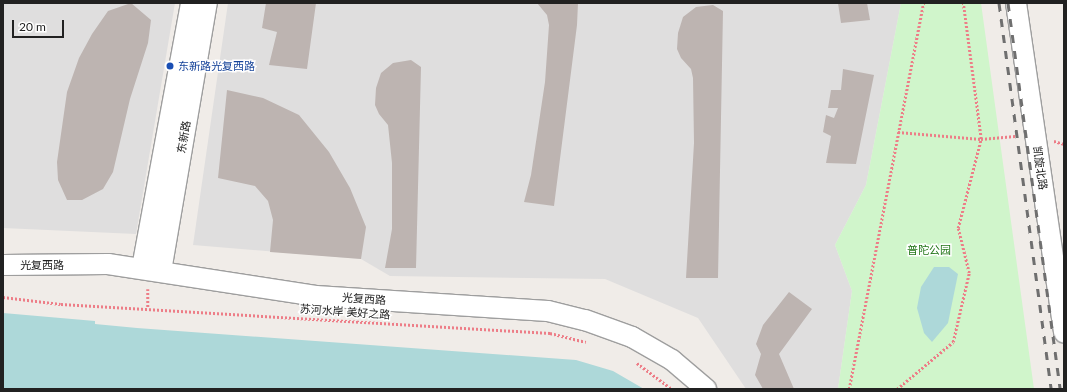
<!DOCTYPE html>
<meta charset="utf-8">
<style>
body{margin:0}
#map{position:relative;width:1067px;height:392px;overflow:hidden;background:#f0ece8;font-family:Lato,"Noto Sans SC",sans-serif}
div>[style]{position:absolute}
[style*='--x']{left:calc(var(--x)*1px);top:calc(var(--y)*1px);width:calc(var(--w)*1px);rotate:calc(var(--a)*1deg)}
.residential>*{inset:0;background:#dfdede}
.park>*{inset:0;background:#d0f5cb}
.water>*{inset:0;background:#add8d9}
.building>*{inset:0;background:#bdb4b1}
.path>*{height:2.5px;margin-top:-1.25px;transform-origin:0;background:repeating-linear-gradient(90deg,#ed7d87 0 2px,transparent 0 4px)}
.roads{filter:drop-shadow(1px 0 #9e9e9e) drop-shadow(-1px 0 #9e9e9e) drop-shadow(0 1px #9e9e9e) drop-shadow(0 -1px #9e9e9e)}
.street>*{height:20px;margin:-10px;padding:0 10px;transform-origin:10px;border-radius:10px;background:#fff}
.rail>*{height:3px;margin-top:-1.5px;transform-origin:0;background:repeating-linear-gradient(90deg,#6f6f6f 0 8px,transparent 0 16px)}
.dots>*{width:11px;height:11px;translate:-50% -50%;box-sizing:border-box;border:2px solid #fff;border-radius:50%}
span{translate:-50% -50%;white-space:nowrap;text-align:center;line-height:1.15;-webkit-text-stroke:3px #fff;paint-order:stroke}
.transit-label{font-size:11px;color:#164399}
.left{translate:0 -50%;text-align:left}
.street-label{font-size:11px;color:#212121}
.park-label{font-size:11px;color:#227617}
.frame{position:absolute;inset:0;border:4px solid #212121;pointer-events:none}
.scale{position:absolute;left:12px;top:20px;width:52px;height:18px;box-sizing:border-box;border:2px solid #212121;border-top:0;padding-left:5px;font-size:12px;line-height:14px;white-space:nowrap;color:#212121;-webkit-text-stroke:3px #fff;paint-order:stroke}
</style>
<div id="map">
<div class="residential">
<div style="clip-path:polygon(3px 3px,175px 3px,136px 234px,3px 228px)"></div>
<div style="clip-path:polygon(228px 3px,901px 3px,866px 185px,835px 245px,852px 291px,838px 389px,746px 389px,698px 318px,605px 279px,390px 276px,361px 259px,193px 245px)"></div>
</div>
<div class="park">
<div style="clip-path:polygon(901px 3px,981px 3px,1034px 389px,838px 389px,852px 291px,835px 245px,866px 185px)"></div>
</div>
<div class="water">
<div style="clip-path:polygon(934px 267px,949px 267px,958px 274px,948px 323px,932px 342px,924px 333px,917px 308px,921px 287px)"></div>
<div style="clip-path:polygon(3px 313px,95px 321px,95px 324px,137px 328px,576px 360px,613px 371px,644px 389px,3px 389px)"></div>
</div>
<div class="building">
<div style="clip-path:polygon(131px 3px,151px 20px,148px 43px,130px 99px,113px 172px,103px 189px,82px 200px,67px 200px,58px 180px,57px 162px,67px 92px,79px 58px,92px 34px,108px 11px)"></div>
<div style="clip-path:polygon(266px 3px,316px 3px,307px 69px,269px 65px,277px 32px,262px 28px)"></div>
<div style="clip-path:polygon(537px 3px,578px 3px,577px 25px,554px 206px,524px 202px,531px 175px,545px 82px,549px 25px,547px 15px)"></div>
<div style="clip-path:polygon(838px 3px,867px 3px,870px 20px,841px 23px)"></div>
<div style="clip-path:polygon(713px 5px,723px 11px,718px 278px,686px 278px,694px 143px,693px 78px,691px 69px,681px 58px,677px 49px,678px 33px,683px 17px,696px 7px)"></div>
<div style="clip-path:polygon(411px 60px,421px 67px,416px 268px,385px 268px,392px 229px,392px 163px,388px 125px,379px 114px,375px 105px,376px 88px,381px 73px,393px 63px)"></div>
<div style="clip-path:polygon(843px 69px,874px 75px,856px 164px,826px 163px,831px 136px,823px 132px,826px 115px,834px 118px,838px 108px,828px 108px,831px 90px,841px 90px)"></div>
<div style="clip-path:polygon(227px 90px,263px 98px,299px 115px,329px 152px,350px 188px,366px 227px,361px 259px,270px 252px,273px 220px,268px 201px,255px 186px,218px 178px)"></div>
<div style="clip-path:polygon(789px 292px,812px 309px,779px 354px,794px 389px,763px 389px,755px 375px,761px 354px,756px 344px,763px 325px)"></div>
</div>
<div class="path">
<div style="--x:898;--y:132;--w:83;--a:4.8"></div>
<div style="--x:981;--y:139;--w:137;--a:-97.5"></div>
<div style="--x:1054;--y:141;--w:10;--a:17"></div>
<div style="--x:148;--y:289;--w:19;--a:90"></div>
<div style="--x:3;--y:297;--w:58;--a:6.9"></div>
<div style="--x:61;--y:304;--w:490;--a:3.4"></div>
<div style="--x:550;--y:333;--w:37;--a:14"></div>
<div style="--x:637;--y:363;--w:44;--a:36.6"></div>
<div style="--x:849;--y:389;--w:393;--a:-79.1"></div>
<div style="--x:897;--y:389;--w:73;--a:-40"></div>
<div style="--x:953;--y:342;--w:71;--a:-76.9"></div>
<div style="--x:969;--y:273;--w:46;--a:-103.7"></div>
<div style="--x:958;--y:228;--w:92;--a:-75.5"></div>
<div style="--x:981;--y:139;--w:37;--a:-5"></div>
</div>
<div class="roads">
<div class="street">
<div style="--x:1016;--y:3;--w:333;--a:81.7"></div>
<div style="--x:3;--y:265;--w:105;--a:-0.5"></div>
<div style="--x:108;--y:264;--w:210;--a:8.7"></div>
<div style="--x:316;--y:296;--w:232;--a:3.7"></div>
<div style="--x:548;--y:311;--w:38;--a:14"></div>
<div style="--x:585;--y:320;--w:50;--a:19.9"></div>
<div style="--x:632;--y:337;--w:46;--a:29.9"></div>
<div style="--x:672;--y:360;--w:45;--a:40.5"></div>
<div style="--x:142;--y:268;--w:269;--a:-79.5"></div>
<div style="--x:161;--y:271;--w:272;--a:-80.3"></div>
</div>
</div>
<div class="rail">
<div style="--x:999;--y:3;--w:389;--a:82.3"></div>
<div style="--x:1008;--y:3;--w:389;--a:82.3"></div>
</div>
<div class="dots">
<div style="left:170px;top:66px;background:#1a4fb4"></div>
</div>
<div class="transit-label">
<span class="left" style="left:178px;top:66px">东新路光复西路</span>
</div>
<div class="street-label">
<span style="left:184px;top:137px;rotate:-80deg">东新路</span>
<span style="left:1040px;top:168px;rotate:82deg">凯旋北路</span>
<span style="left:42px;top:265px">光复西路</span>
<span style="left:364px;top:299px;rotate:4deg">光复西路</span>
<span style="left:345px;top:312px;rotate:4deg">苏河水岸 美好之路</span>
</div>
<div class="park-label">
<span style="left:929px;top:250px">普陀公园</span>
</div>
<div class="frame"></div>
<div class="scale">20 m</div>
</div>
